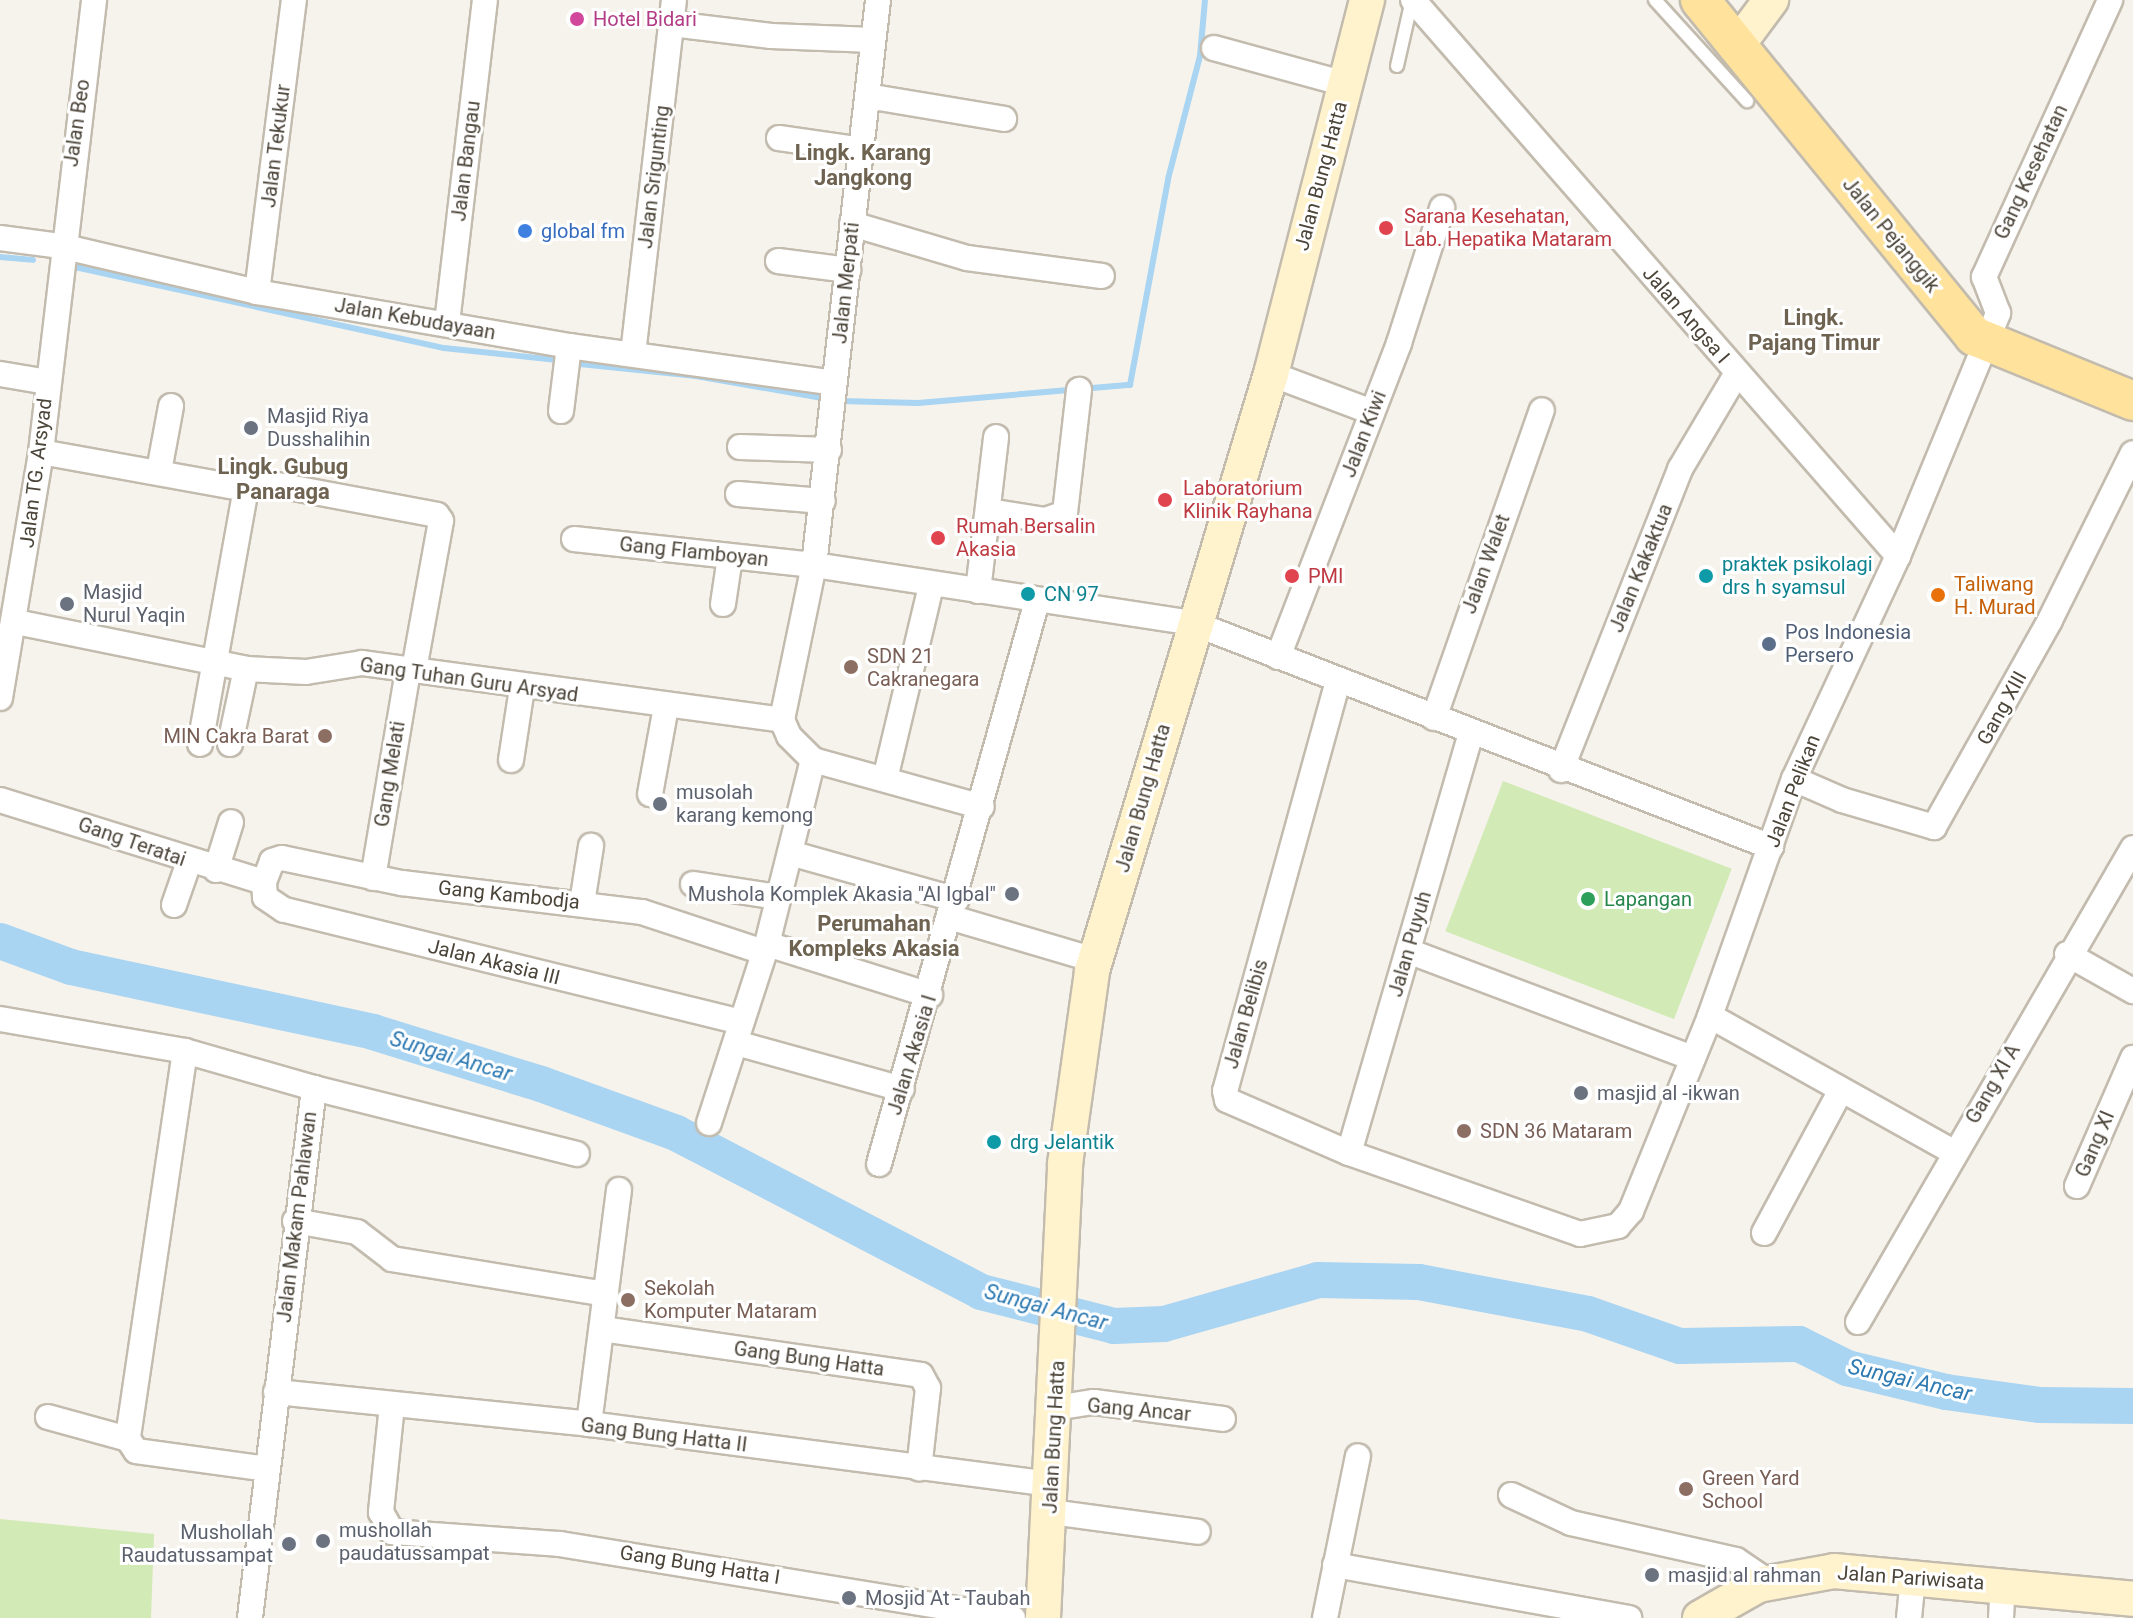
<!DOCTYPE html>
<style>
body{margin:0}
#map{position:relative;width:2133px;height:1618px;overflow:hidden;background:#f6f3ec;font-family:Roboto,sans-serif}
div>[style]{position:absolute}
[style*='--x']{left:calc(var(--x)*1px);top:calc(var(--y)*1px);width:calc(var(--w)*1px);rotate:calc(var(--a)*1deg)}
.green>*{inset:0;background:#d2eab5;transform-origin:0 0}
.stream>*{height:6px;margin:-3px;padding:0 3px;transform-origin:3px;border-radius:3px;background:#a9d4f2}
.river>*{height:36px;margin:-18px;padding:0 18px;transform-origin:18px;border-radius:18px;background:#a9d4f2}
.roads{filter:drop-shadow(2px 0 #c2bbae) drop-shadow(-2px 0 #c2bbae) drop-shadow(0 2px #c2bbae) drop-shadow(0 -2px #c2bbae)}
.lane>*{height:12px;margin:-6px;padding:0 6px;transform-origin:6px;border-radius:6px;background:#fff}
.street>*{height:24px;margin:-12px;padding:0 12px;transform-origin:12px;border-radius:12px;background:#fff}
.secondary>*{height:34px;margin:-17px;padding:0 17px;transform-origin:17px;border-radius:17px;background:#fff3cd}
.primary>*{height:38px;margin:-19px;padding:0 19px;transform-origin:19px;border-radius:19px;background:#ffe39c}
.dots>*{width:22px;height:22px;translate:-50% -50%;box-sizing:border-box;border:4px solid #fff;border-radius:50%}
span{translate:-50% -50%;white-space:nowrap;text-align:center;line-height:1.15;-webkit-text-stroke:6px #fff;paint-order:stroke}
.hotel-label{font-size:20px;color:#b23c85}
.left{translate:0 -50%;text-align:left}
.street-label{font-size:20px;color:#4b4439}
.health-label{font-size:20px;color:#be3a42}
.shop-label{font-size:20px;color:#366cbe}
.worship-label{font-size:20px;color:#5b616d}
.right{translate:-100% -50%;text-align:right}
.culture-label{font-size:20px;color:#0d838f}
.food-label{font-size:20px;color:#c56008}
.service-label{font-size:20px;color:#4e5e75}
.education-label{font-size:20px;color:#785e54}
.leisure-label{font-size:20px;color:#27864d}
.neighbourhood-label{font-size:22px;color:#6e6250;font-weight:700}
.water-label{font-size:22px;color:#2e7ab2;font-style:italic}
</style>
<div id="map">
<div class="green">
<div style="left:1503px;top:781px;width:245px;height:161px;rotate:21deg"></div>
<div style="clip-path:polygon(0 1519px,154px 1534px,151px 1618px,0 1618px)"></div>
</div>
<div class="stream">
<div style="--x:0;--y:257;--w:33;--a:5"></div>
<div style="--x:75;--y:267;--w:378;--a:12.4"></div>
<div style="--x:444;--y:348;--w:114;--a:6.1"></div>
<div style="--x:580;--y:364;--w:117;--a:5.9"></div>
<div style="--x:696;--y:376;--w:134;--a:9.9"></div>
<div style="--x:840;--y:401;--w:78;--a:1.5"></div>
<div style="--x:918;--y:403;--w:213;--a:-4.9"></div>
<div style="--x:1130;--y:385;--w:209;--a:-79.5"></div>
<div style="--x:1168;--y:179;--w:127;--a:-75.4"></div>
<div style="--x:1200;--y:56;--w:56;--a:-84.9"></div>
</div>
<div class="river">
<div style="--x:0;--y:941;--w:76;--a:20.1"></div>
<div style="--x:71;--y:967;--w:309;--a:12.1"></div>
<div style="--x:373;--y:1032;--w:176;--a:17.2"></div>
<div style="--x:541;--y:1084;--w:144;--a:19.9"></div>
<div style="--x:676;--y:1133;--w:344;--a:27.5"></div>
<div style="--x:981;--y:1292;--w:137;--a:14.3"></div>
<div style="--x:1114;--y:1326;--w:50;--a:-2.3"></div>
<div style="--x:1164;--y:1324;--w:160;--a:-15.9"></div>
<div style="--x:1318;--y:1280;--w:101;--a:1.1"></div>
<div style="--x:1419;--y:1282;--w:172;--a:10.7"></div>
<div style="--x:1588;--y:1314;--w:97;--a:19.2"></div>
<div style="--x:1680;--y:1346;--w:119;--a:-1"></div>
<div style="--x:1799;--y:1344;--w:54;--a:26.6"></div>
<div style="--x:1847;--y:1368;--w:102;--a:13.6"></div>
<div style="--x:1946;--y:1392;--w:95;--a:7.9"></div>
<div style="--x:2040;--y:1405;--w:93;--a:0.6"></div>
</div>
<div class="roads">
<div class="lane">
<div style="--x:1655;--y:0;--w:137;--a:47.7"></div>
<div style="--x:1397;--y:66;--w:68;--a:-77.2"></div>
</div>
<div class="street">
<div style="--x:878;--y:0;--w:569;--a:96.46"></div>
<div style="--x:814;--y:565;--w:383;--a:8.7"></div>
<div style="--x:1193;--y:623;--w:620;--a:21.18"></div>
<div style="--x:1413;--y:0;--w:738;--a:48.9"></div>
<div style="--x:672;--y:24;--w:100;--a:6.9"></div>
<div style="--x:771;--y:36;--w:102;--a:2.2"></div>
<div style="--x:1214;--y:48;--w:137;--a:15.3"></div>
<div style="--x:867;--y:96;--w:139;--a:9.5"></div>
<div style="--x:779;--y:138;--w:84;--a:8.2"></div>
<div style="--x:852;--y:224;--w:120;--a:16.5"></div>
<div style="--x:967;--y:258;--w:136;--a:7.6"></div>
<div style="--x:0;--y:238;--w:62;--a:7.5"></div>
<div style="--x:61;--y:246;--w:201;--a:13.2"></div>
<div style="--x:257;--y:292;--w:317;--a:9.8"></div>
<div style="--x:569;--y:346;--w:268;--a:7.9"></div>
<div style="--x:778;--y:261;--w:71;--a:7.3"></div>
<div style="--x:257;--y:292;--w:294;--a:-82.8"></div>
<div style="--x:447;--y:323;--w:325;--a:-83.3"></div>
<div style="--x:633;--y:354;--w:356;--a:-83.4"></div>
<div style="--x:0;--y:374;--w:49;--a:9.5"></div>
<div style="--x:1271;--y:374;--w:108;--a:20.6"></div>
<div style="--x:561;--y:411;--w:65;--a:-83"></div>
<div style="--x:740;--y:447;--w:89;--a:1.9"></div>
<div style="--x:41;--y:452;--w:208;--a:10.2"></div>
<div style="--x:159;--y:471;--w:66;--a:-79.5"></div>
<div style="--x:246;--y:489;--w:13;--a:-39"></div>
<div style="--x:256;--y:481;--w:184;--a:10.6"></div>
<div style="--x:437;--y:515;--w:7;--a:56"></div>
<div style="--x:441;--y:521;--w:151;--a:100.3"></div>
<div style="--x:738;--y:494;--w:85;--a:4.7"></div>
<div style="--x:989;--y:511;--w:57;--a:9.1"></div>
<div style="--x:1045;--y:520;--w:21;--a:-19"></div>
<div style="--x:1065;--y:513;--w:124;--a:-83.5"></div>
<div style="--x:574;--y:539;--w:241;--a:6.2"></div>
<div style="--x:814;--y:565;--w:158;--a:101.7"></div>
<div style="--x:782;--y:720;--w:17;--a:66"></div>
<div style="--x:789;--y:736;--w:34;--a:45"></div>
<div style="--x:813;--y:760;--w:175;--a:15.5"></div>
<div style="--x:978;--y:591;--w:155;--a:-83.3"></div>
<div style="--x:723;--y:604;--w:48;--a:-81.5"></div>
<div style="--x:16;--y:622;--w:235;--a:11.5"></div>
<div style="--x:246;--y:669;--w:60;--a:2.9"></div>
<div style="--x:306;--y:672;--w:57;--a:-9.1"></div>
<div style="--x:362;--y:663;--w:424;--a:7.7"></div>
<div style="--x:1278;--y:657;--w:337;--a:-68.9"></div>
<div style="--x:1399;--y:343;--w:142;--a:-72.3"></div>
<div style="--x:1338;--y:681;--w:425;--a:105.4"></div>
<div style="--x:1225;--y:1091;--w:9;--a:77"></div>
<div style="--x:1227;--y:1100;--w:133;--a:23.5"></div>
<div style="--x:1349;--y:1153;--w:245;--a:19.3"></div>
<div style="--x:1580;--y:1234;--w:39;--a:-12"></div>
<div style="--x:1618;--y:1226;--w:20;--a:-49"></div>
<div style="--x:1631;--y:1211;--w:210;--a:-67.9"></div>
<div style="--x:1710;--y:1016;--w:251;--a:-70.5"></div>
<div style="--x:1794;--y:779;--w:246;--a:-65"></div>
<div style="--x:1898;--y:556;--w:263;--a:-67.6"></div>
<div style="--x:1998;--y:313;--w:39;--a:-111"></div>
<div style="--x:1984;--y:277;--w:304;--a:-65.5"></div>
<div style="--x:0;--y:698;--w:249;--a:-80.5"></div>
<div style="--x:41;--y:452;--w:455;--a:-83.3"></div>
<div style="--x:1434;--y:718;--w:326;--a:-70.7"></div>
<div style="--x:200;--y:744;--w:259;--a:-79.8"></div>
<div style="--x:230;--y:744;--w:77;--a:-78"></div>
<div style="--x:511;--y:760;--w:73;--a:-81.3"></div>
<div style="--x:1561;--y:770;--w:324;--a:-68.4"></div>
<div style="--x:1680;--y:469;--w:112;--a:-59.3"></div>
<div style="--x:885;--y:779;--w:198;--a:-76.6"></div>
<div style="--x:1794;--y:779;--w:52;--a:23.6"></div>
<div style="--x:1842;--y:800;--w:96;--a:16.4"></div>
<div style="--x:1934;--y:827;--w:237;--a:-60.7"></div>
<div style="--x:2050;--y:620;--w:186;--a:-63.6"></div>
<div style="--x:650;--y:794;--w:88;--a:-79.6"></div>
<div style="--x:0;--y:800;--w:276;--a:17.3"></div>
<div style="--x:790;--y:853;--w:173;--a:15.7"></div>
<div style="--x:216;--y:870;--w:50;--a:-72.6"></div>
<div style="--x:373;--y:878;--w:211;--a:-80.4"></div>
<div style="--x:693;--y:884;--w:86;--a:8.7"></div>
<div style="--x:582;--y:903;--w:58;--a:-81"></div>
<div style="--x:174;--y:905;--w:46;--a:-70.8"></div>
<div style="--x:952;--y:918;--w:149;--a:16.4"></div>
<div style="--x:767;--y:944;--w:171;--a:17.4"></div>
<div style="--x:1408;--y:951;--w:304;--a:20.6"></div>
<div style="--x:2067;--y:954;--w:76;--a:29.3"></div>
<div style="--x:1710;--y:1016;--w:278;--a:29.2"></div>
<div style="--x:0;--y:1019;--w:188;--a:9.8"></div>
<div style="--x:185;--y:1051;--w:134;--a:16"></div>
<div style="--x:314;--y:1088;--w:534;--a:96.89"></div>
<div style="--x:741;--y:1022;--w:471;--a:-166.2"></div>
<div style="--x:284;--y:910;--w:23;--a:-146"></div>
<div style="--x:265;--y:897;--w:15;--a:-94"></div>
<div style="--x:264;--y:882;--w:22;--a:-69"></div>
<div style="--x:272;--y:861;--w:10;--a:-17"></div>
<div style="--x:282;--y:858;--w:123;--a:11.8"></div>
<div style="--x:402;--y:883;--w:242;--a:6.9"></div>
<div style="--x:642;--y:912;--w:128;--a:18.2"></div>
<div style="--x:736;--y:1043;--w:172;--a:15.5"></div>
<div style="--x:185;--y:1051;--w:392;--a:98.4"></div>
<div style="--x:128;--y:1439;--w:14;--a:56"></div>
<div style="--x:136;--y:1451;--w:132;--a:7.8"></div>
<div style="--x:314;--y:1088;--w:271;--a:14.1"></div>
<div style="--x:709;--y:1123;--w:188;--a:-72"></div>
<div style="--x:767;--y:944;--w:190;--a:-76"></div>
<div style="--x:1349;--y:1153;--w:436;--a:-73.8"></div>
<div style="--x:879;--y:1164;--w:585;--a:-74.32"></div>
<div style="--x:2077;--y:1186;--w:140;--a:-66.4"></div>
<div style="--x:295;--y:1221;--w:63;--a:10.1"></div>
<div style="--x:357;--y:1232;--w:44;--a:37.6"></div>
<div style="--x:392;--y:1259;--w:217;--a:9.3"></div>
<div style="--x:1764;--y:1233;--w:162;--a:-61.7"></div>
<div style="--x:1858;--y:1322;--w:548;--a:-59.88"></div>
<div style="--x:602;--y:1329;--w:322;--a:8.2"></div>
<div style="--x:921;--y:1375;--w:15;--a:62"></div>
<div style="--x:928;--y:1388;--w:81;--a:96.3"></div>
<div style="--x:276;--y:1392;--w:315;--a:5.8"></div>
<div style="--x:589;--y:1424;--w:466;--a:7.4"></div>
<div style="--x:392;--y:1405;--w:108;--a:95.9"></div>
<div style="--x:381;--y:1512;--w:23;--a:61"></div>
<div style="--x:392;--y:1532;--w:168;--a:4.1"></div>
<div style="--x:560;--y:1544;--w:459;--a:9.3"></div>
<div style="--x:1055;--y:1408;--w:39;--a:-9"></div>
<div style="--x:1094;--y:1402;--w:130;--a:7.5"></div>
<div style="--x:48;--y:1417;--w:83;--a:15.4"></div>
<div style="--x:589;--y:1424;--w:236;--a:-82.7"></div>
<div style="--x:1511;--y:1495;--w:66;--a:25"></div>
<div style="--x:1571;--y:1523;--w:169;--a:12.6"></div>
<div style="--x:1736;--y:1560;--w:37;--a:34"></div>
<div style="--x:1051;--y:1512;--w:148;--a:7.7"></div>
<div style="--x:1335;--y:1565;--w:299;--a:10.2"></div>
<div style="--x:1325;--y:1618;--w:165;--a:-78.5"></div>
<div style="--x:1909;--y:1618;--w:41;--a:-84.4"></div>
<div style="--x:2001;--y:1618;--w:33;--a:-87"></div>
</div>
<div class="secondary">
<div style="--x:1736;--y:47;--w:59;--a:-53.3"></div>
<div style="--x:1043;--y:1618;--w:455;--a:-87.2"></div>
<div style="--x:1065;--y:1164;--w:195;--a:-82"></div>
<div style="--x:1092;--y:971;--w:623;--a:-73.31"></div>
<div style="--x:1271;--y:374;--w:386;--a:-75.6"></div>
<div style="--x:1700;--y:1618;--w:67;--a:-29.6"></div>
<div style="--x:1758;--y:1585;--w:77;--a:-10.4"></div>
<div style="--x:1834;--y:1571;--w:300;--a:5.3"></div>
</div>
<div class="primary">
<div style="--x:1700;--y:0;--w:434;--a:50.8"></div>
<div style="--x:1974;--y:336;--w:172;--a:22.2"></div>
</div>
</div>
<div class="dots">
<div style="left:577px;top:19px;background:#d1479c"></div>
<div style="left:1386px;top:228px;background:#e0444e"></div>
<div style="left:525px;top:231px;background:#3f7fe0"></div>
<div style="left:251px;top:428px;background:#6b7280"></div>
<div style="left:1165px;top:500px;background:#e0444e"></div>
<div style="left:938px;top:538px;background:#e0444e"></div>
<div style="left:1292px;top:576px;background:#e0444e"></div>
<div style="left:1706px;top:576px;background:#0f9aa8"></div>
<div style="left:1028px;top:594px;background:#0f9aa8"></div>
<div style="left:1938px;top:595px;background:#e8710a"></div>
<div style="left:67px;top:604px;background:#6b7280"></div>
<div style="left:1769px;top:644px;background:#5c6f8a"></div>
<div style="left:851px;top:667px;background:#8d6e63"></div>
<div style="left:325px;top:736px;background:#8d6e63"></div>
<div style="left:660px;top:804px;background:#6b7280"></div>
<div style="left:1012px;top:894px;background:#6b7280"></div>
<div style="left:1588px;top:899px;background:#2e9e5b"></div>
<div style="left:1581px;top:1093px;background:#6b7280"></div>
<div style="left:1464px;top:1131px;background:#8d6e63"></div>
<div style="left:994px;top:1142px;background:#0f9aa8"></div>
<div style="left:628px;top:1300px;background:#8d6e63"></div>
<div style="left:1686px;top:1489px;background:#8d6e63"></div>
<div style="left:323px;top:1541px;background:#6b7280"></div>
<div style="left:289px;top:1544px;background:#6b7280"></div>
<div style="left:1652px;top:1575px;background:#6b7280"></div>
<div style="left:849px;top:1598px;background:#6b7280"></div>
</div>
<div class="hotel-label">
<span class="left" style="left:593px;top:19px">Hotel Bidari</span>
</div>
<div class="street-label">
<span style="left:77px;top:123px;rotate:-82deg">Jalan Beo</span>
<span style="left:276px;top:146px;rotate:-83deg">Jalan Tekukur</span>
<span style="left:466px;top:161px;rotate:-83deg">Jalan Bangau</span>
<span style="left:2031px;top:172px;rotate:-65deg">Gang Kesehatan</span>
<span style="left:1321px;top:176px;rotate:-75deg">Jalan Bung Hatta</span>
<span style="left:654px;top:177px;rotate:-83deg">Jalan Srigunting</span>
<span style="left:1891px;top:235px;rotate:51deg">Jalan Pejanggik</span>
<span style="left:846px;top:283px;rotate:-84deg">Jalan Merpati</span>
<span style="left:1686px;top:315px;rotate:49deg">Jalan Angsa I</span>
<span style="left:415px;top:319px;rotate:10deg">Jalan Kebudayaan</span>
<span style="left:1364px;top:434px;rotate:-69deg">Jalan Kiwi</span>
<span style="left:36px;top:473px;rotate:-83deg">Jalan TG. Arsyad</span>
<span style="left:694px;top:552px;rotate:6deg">Gang Flamboyan</span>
<span style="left:1486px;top:564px;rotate:-70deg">Jalan Walet</span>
<span style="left:1641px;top:568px;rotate:-68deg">Jalan Kakaktua</span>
<span style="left:469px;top:680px;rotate:8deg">Gang Tuhan Guru Arsyad</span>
<span style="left:2002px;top:708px;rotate:-61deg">Gang XIII</span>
<span style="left:390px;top:774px;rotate:-81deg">Gang Melati</span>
<span style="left:1793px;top:791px;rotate:-69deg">Jalan Pelikan</span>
<span style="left:1143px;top:798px;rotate:-74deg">Jalan Bung Hatta</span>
<span style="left:132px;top:842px;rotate:19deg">Gang Teratai</span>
<span style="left:509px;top:895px;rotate:6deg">Gang Kambodja</span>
<span style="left:1410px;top:944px;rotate:-74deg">Jalan Puyuh</span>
<span style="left:494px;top:962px;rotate:14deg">Jalan Akasia III</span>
<span style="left:1246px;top:1014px;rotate:-74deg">Jalan Belibis</span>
<span style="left:912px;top:1055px;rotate:-73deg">Jalan Akasia I</span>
<span style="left:1993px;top:1084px;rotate:-60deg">Gang XI A</span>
<span style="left:2095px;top:1144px;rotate:-67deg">Gang XI</span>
<span style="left:297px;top:1217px;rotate:-83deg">Jalan Makam Pahlawan</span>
<span style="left:809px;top:1359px;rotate:8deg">Gang Bung Hatta</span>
<span style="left:1139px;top:1410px;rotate:5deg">Gang Ancar</span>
<span style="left:664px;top:1435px;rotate:7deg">Gang Bung Hatta II</span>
<span style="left:1054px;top:1437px;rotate:-87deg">Jalan Bung Hatta</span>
<span style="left:700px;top:1565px;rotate:9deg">Gang Bung Hatta I</span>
<span style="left:1911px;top:1578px;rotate:4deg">Jalan Pariwisata</span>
</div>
<div class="health-label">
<span class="left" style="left:1404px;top:228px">Sarana Kesehatan,<br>Lab. Hepatika Mataram</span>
<span class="left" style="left:1183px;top:500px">Laboratorium<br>Klinik Rayhana</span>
<span class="left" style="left:956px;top:538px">Rumah Bersalin<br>Akasia</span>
<span class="left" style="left:1308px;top:576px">PMI</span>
</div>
<div class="shop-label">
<span class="left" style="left:541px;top:231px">global fm</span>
</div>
<div class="worship-label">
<span class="left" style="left:267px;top:428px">Masjid Riya<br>Dusshalihin</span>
<span class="left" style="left:83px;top:604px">Masjid<br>Nurul Yaqin</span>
<span class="left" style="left:676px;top:804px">musolah<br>karang kemong</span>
<span class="right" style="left:996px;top:894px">Mushola Komplek Akasia "Al Igbal"</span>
<span class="left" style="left:1597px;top:1093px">masjid al -ikwan</span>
<span class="left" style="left:339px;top:1542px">mushollah<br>paudatussampat</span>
<span class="right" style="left:273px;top:1544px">Mushollah<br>Raudatussampat</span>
<span class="left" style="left:1668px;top:1575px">masjid al rahman</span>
<span class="left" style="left:865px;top:1598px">Mosjid At - Taubah</span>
</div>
<div class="culture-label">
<span class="left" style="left:1722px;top:576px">praktek psikolagi<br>drs h syamsul</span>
<span class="left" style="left:1044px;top:594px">CN 97</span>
<span class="left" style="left:1010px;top:1142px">drg Jelantik</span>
</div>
<div class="food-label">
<span class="left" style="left:1954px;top:596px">Taliwang<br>H. Murad</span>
</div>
<div class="service-label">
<span class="left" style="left:1785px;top:644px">Pos Indonesia<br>Persero</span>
</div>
<div class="education-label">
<span class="left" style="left:867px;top:668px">SDN 21<br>Cakranegara</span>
<span class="right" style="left:309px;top:736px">MIN Cakra Barat</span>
<span class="left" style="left:1480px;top:1131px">SDN 36 Mataram</span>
<span class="left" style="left:644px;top:1300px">Sekolah<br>Komputer Mataram</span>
<span class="left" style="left:1702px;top:1490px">Green Yard<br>School</span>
</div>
<div class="leisure-label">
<span class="left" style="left:1604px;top:899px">Lapangan</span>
</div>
<div class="neighbourhood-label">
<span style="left:863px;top:165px">Lingk. Karang<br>Jangkong</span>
<span style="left:1814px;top:330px">Lingk.<br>Pajang Timur</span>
<span style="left:283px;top:479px">Lingk. Gubug<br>Panaraga</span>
<span style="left:874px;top:936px">Perumahan<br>Kompleks Akasia</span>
</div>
<div class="water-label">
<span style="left:451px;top:1056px;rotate:17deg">Sungai Ancar</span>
<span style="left:1046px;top:1307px;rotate:15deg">Sungai Ancar</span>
<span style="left:1910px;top:1380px;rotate:13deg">Sungai Ancar</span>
</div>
</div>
